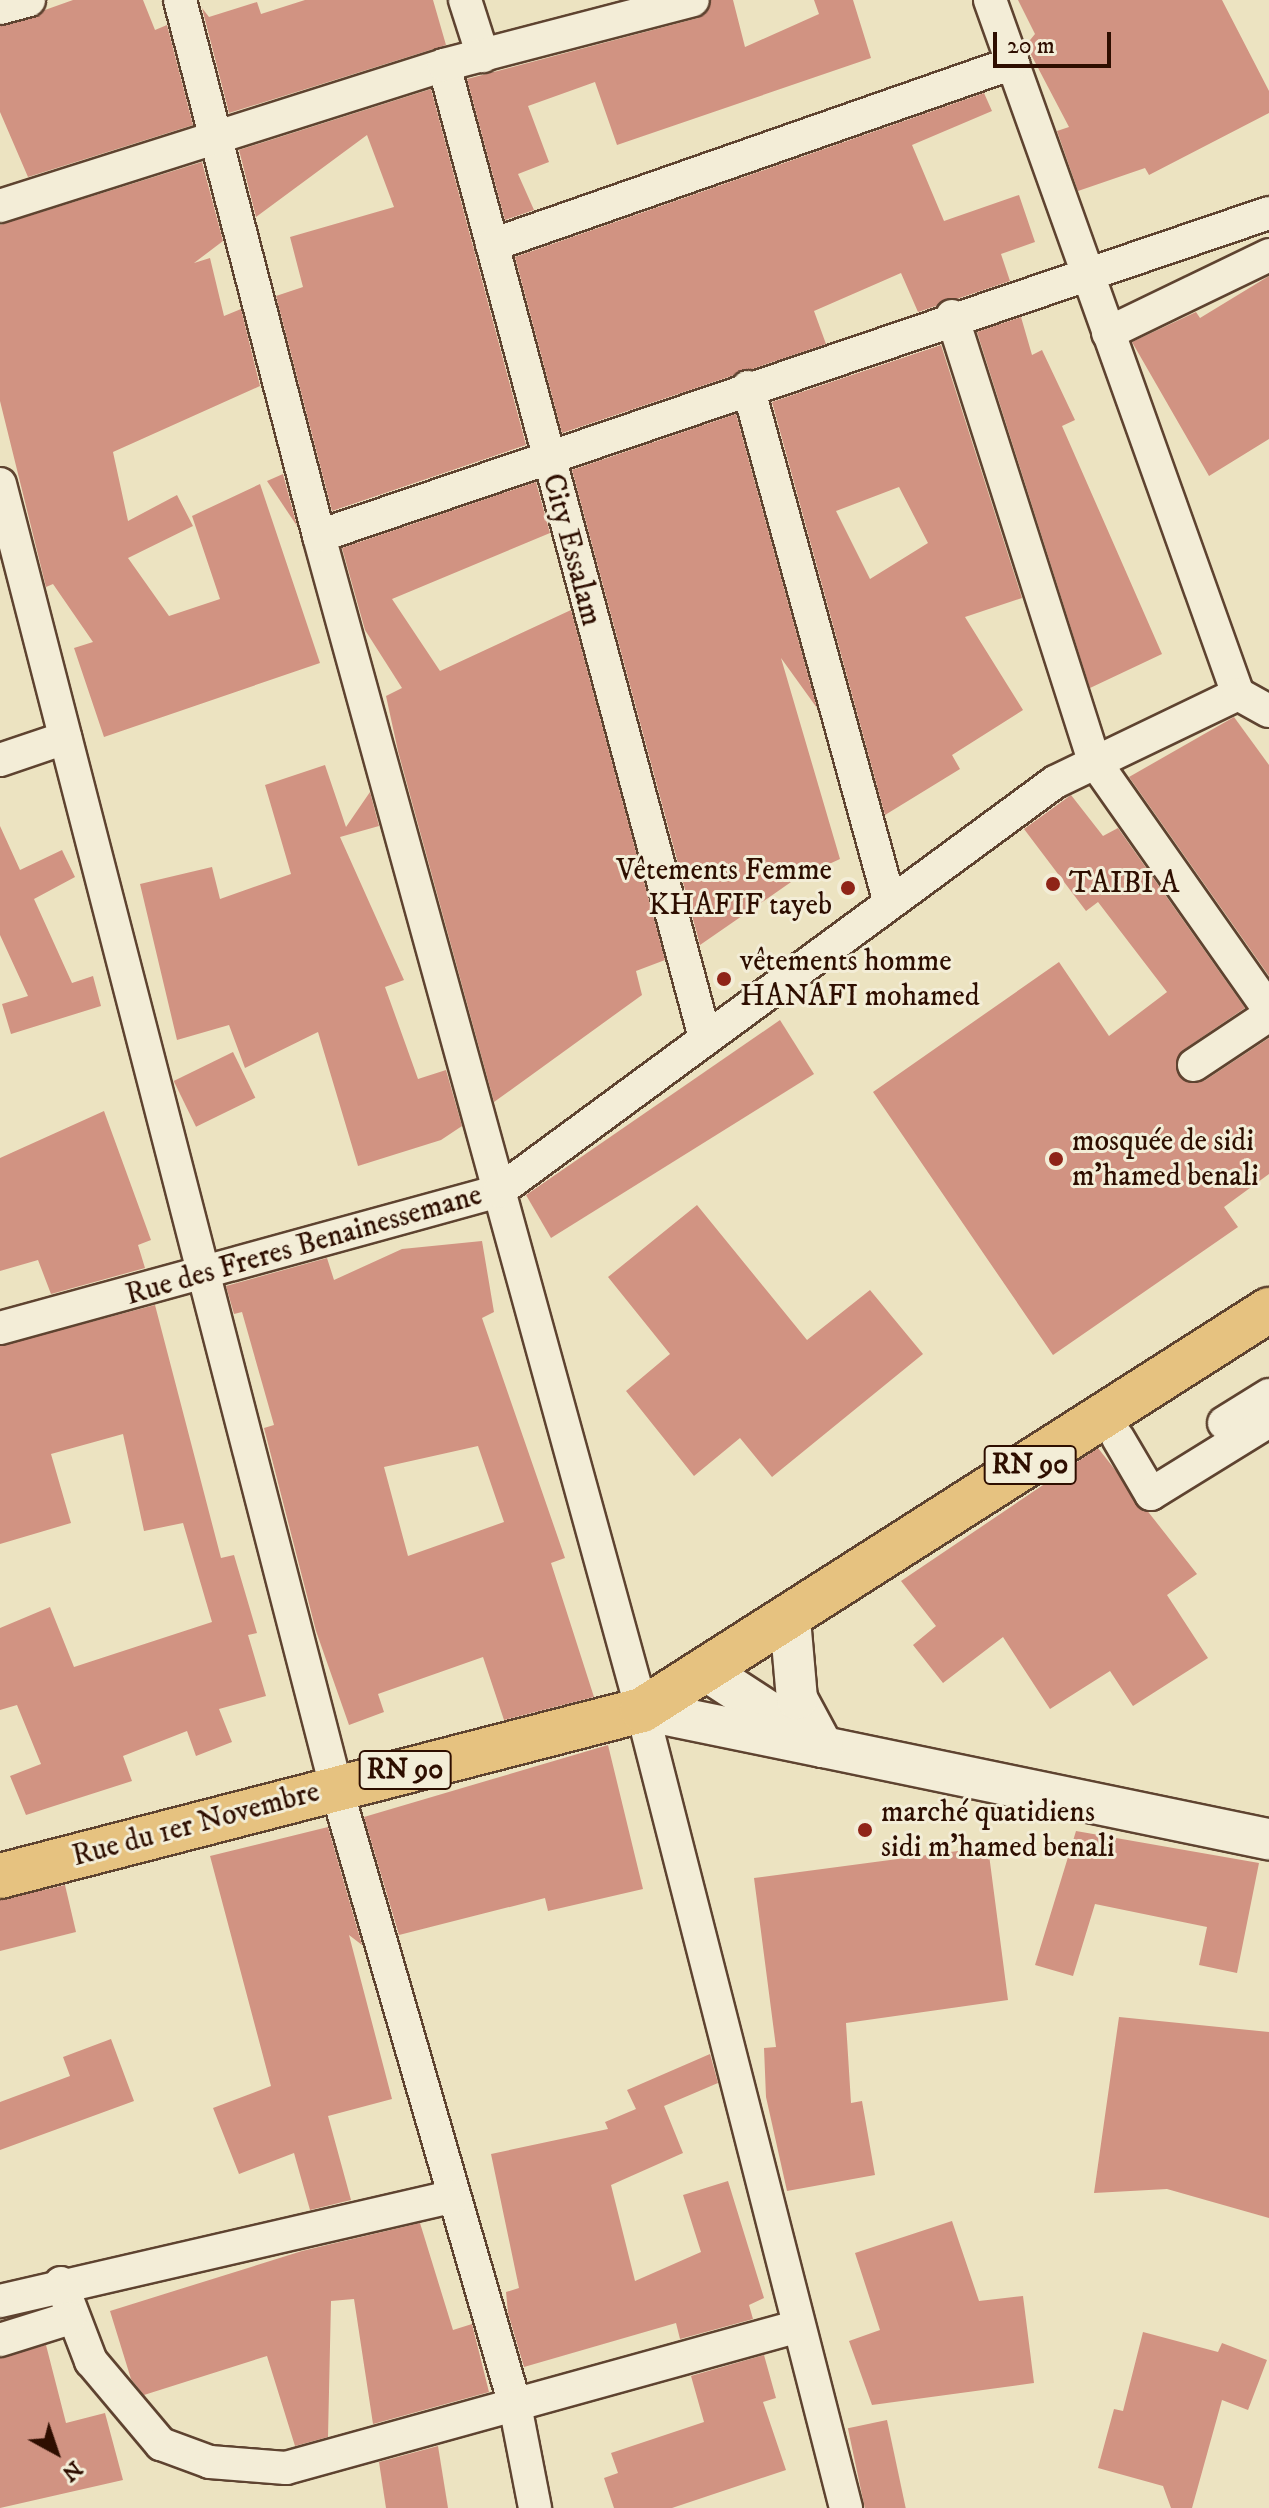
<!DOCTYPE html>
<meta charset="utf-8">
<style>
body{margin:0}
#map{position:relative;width:1269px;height:2508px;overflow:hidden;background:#ece3c1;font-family:"IM FELL DW Pica",serif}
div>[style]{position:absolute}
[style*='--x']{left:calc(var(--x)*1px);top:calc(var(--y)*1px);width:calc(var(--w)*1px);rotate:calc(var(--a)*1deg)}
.building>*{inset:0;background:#d19382;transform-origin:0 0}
.roads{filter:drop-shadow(2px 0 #5e4330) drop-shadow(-2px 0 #5e4330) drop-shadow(0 2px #5e4330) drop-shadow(0 -2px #5e4330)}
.minor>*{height:32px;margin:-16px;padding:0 16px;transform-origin:16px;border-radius:16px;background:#f3edd7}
.tertiary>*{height:40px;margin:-20px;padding:0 20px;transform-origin:20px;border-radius:20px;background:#f3edd7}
.primary>*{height:44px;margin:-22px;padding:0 22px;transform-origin:22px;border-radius:22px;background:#e6c280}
.dots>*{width:22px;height:22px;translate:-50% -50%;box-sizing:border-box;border:4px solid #f3edd7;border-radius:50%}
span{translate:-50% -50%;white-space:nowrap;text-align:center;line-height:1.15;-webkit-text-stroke:6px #f3edd7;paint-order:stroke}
.shield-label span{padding:2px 6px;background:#f3edd7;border:2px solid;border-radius:6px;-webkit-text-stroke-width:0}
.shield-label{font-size:28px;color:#2e0e00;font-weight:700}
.street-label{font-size:30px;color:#2e0e00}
.poi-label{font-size:30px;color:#2e0e00}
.right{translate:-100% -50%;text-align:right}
.left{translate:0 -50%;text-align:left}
.north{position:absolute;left:16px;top:2412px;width:80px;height:80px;-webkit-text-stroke:6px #f3edd7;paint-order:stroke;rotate:140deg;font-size:22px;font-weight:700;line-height:32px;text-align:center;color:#2e0e00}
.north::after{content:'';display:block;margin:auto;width:28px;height:36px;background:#2e0e00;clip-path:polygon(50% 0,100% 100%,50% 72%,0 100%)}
.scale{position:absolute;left:993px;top:32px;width:118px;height:36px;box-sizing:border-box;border:4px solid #2e0e00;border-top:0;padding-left:10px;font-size:24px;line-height:28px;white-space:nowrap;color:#2e0e00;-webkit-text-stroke:6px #f3edd7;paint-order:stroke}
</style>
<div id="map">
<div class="building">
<div style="clip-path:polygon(73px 0,143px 0,155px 30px,167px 25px,193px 125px,28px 177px,0 112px,0 26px)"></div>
<div style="clip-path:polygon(305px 0,433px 0,446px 45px,229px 113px,202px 8px,209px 17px,257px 2px,261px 14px)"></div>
<div style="clip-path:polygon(711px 0,733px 0,745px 47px,819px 14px,814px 0,853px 0,871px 58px,617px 145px,595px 82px,528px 106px,549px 162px,518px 174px,534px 210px,505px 220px,467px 79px,698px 18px)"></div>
<div style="clip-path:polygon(1018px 0,1222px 0,1269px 91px,1269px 113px,1149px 175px,1145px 168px,1078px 191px,1057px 131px,1069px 127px,1026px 45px,1035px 34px)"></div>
<div style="clip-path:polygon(431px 89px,526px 445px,332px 511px,276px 296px,303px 287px,290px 237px,394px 207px,367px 135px,256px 217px,239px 150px)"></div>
<div style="clip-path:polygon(984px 93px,992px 111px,912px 145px,944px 221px,1019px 195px,1035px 242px,1001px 254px,1010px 281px,918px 312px,901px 273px,814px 311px,826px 344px,562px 433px,515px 257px)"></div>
<div style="clip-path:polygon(202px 162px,223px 241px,194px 263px,210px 258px,224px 316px,241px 309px,260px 386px,113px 452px,128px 521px,177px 495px,193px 526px,128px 558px,169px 616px,220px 599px,192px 516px,260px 484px,320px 663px,104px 737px,74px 648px,93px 642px,53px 584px,46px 587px,0 401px,0 225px)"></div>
<div style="clip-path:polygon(1269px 276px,1269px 439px,1209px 476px,1132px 342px,1196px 312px,1200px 318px)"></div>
<div style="clip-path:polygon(1021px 317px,1032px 355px,1042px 350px,1075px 420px,1062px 426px,1162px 654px,1090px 688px,977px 332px)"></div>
<div style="clip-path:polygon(evenodd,941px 345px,1022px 598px,965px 617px,1023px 710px,952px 755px,960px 769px,885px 815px,772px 402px,941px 345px,899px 487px,928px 543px,870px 579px,836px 511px,899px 487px)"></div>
<div style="clip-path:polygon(736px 414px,817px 708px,781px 658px,840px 859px,794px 880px,700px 945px,572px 470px)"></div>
<div style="clip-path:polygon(283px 474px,297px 526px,267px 481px)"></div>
<div style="clip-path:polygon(536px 482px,550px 533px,392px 599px,440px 671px,571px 610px,665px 960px,636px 971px,642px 995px,494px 1102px,398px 751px,386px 696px,402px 688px,365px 630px,342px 548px)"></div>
<div style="clip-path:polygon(1234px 717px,1269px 765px,1269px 976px,1129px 777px)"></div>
<div style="clip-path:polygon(325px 765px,346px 827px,370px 792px,379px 826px,340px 837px,404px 980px,385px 987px,418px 1079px,446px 1070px,462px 1126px,441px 1140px,358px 1166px,318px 1032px,245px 1068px,229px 1025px,177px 1040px,140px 884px,212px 867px,220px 899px,291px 874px,265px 785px)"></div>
<div style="clip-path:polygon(1071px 795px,1103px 836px,1118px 828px,1245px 1008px,1183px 1050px,1179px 1076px,1204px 1081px,1269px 1038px,1269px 1174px,1224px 1207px,1238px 1227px,1053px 1355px,873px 1092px,1059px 962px,1109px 1036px,1167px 992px,1098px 902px,1086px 911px,1024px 829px)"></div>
<div style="clip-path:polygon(0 826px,20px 870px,62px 850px,75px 877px,34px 899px,72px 983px,93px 976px,101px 1006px,11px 1034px,2px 1004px,28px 996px,0 935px)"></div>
<div style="clip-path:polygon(780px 1020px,814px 1074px,551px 1238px,526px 1195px)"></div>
<div style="left:233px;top:1052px;width:51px;height:66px;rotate:64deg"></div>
<div style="clip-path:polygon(104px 1111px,151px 1240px,138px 1245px,145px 1268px,51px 1294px,38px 1260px,0 1271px,0 1158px)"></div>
<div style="clip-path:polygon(697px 1205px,807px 1340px,870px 1290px,923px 1354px,772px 1477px,740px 1438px,694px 1476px,626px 1391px,670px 1354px,608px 1277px)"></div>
<div style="clip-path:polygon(evenodd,482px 1241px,494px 1312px,482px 1318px,565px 1558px,551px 1563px,594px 1697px,504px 1720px,483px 1657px,378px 1694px,384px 1712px,349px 1725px,316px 1631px,264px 1428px,274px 1425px,242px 1312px,234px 1314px,226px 1286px,327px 1258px,334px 1280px,402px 1249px,482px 1241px,478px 1446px,504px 1522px,408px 1556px,384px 1467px,478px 1446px)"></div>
<div style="clip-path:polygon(155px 1305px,221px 1558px,234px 1555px,257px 1633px,248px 1635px,266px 1696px,219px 1709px,232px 1742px,196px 1756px,187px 1731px,123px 1756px,132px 1781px,26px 1815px,10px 1776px,41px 1764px,17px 1705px,0 1710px,0 1628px,50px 1607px,74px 1667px,212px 1622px,183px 1523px,144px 1531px,123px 1434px,51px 1454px,71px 1523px,0 1544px,0 1346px)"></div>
<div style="clip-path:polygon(1098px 1448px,1197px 1574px,1167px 1595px,1208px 1658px,1133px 1706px,1110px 1671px,1050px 1709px,1003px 1637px,943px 1683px,913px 1645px,936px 1626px,901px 1581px)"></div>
<div style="clip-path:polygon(608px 1745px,643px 1889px,548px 1911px,545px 1898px,399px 1935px,364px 1817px)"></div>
<div style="clip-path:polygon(328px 1827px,362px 1945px,349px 1935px,392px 2099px,328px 2116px,351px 2200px,310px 2210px,294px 2153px,239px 2174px,213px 2108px,271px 2086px,210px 1856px)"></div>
<div style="clip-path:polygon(1076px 1831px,1259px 1863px,1237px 1973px,1199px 1965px,1207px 1927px,1095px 1904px,1073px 1976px,1035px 1965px)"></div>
<div style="clip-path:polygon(988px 1847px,1008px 2000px,846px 2023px,851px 2103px,862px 2101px,875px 2175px,787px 2191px,766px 2097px,764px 2048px,776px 2047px,754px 1878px)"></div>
<div style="clip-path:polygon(65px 1885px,76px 1932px,0 1951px,0 1900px)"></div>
<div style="clip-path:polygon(1119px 2017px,1269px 2032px,1269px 2218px,1167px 2189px,1094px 2193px)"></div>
<div style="clip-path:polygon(111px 2039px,134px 2101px,0 2150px,0 2102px,70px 2076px,63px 2057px)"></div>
<div style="clip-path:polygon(710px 2054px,718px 2083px,664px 2106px,683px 2153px,611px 2185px,635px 2281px,701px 2252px,683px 2195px,728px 2181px,764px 2298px,749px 2305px,753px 2319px,680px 2339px,676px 2323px,524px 2367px,508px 2313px,506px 2292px,519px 2288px,491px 2154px,608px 2129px,605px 2122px,636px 2109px,627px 2090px)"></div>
<div style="clip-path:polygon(952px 2221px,979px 2301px,1023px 2296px,1034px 2383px,872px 2405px,849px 2341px,880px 2330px,855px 2253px)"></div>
<div style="clip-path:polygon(420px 2223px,453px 2330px,472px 2324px,489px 2392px,373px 2424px,354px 2299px,331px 2301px,328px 2437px,295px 2446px,267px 2356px,144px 2395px,131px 2379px,110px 2311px,302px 2251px)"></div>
<div style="clip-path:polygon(1143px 2332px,1218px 2352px,1222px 2343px,1267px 2360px,1248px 2410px,1222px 2400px,1192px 2508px,1171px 2508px,1163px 2486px,1098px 2468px,1114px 2409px,1123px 2411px)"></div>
<div style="clip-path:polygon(46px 2345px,66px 2423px,105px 2413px,123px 2480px,0 2508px,0 2358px)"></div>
<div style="clip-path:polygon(764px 2355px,776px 2398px,763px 2402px,786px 2470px,672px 2508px,614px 2508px,604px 2478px,618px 2473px,611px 2453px,704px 2422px,691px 2376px)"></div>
<div style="left:887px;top:2420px;width:90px;height:40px;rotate:78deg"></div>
<div style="clip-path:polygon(438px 2446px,448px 2508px,386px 2508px,379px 2462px)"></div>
</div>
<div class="roads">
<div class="minor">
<div style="--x:180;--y:0;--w:554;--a:75.46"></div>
<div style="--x:319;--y:536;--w:1218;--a:74.62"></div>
<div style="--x:642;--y:1710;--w:824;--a:75.66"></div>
<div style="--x:465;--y:0;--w:59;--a:72.2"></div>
<div style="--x:990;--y:0;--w:737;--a:70.34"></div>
<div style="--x:0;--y:8;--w:30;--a:-15"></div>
<div style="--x:444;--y:65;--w:1003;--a:74.98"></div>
<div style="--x:0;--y:206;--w:466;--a:-17.6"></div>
<div style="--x:444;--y:65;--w:257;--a:-14.6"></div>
<div style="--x:492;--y:245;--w:552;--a:-19.26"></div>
<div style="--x:952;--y:316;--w:465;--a:72.3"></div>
<div style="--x:1093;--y:759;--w:306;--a:54.9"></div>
<div style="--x:1108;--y:333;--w:179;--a:-25.8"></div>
<div style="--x:748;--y:387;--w:532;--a:74.63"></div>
<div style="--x:0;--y:484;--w:1346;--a:75.54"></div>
<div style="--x:336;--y:1787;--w:643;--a:73.85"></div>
<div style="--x:515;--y:2405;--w:105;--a:79"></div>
<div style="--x:319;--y:536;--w:1003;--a:-18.78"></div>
<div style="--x:0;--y:760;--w:69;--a:-18.7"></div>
<div style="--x:1194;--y:1065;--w:90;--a:-33.7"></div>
<div style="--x:0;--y:1328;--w:517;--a:-15.35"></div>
<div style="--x:499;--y:1191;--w:690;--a:-36.34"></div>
<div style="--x:1055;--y:782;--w:203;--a:-25.7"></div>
<div style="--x:1238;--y:694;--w:35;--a:29"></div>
<div style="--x:1224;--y:1423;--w:53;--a:-31.9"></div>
<div style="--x:1118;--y:1438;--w:65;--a:59.5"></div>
<div style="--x:1151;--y:1494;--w:139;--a:-31.7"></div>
<div style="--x:61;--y:2283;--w:84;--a:69"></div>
<div style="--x:91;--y:2361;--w:109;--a:49.9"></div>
<div style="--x:161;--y:2444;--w:52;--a:20.2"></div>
<div style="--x:210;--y:2462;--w:76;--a:4.5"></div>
<div style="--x:286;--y:2468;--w:532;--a:-15.47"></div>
<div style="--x:0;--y:2301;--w:466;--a:-13"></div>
<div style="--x:0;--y:2340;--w:73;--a:-17.4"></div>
</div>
<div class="tertiary">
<div style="--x:708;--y:1672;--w:137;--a:33.1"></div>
<div style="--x:823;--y:1747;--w:455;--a:11.7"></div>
<div style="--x:642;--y:1710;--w:185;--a:11.6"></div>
<div style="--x:823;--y:1747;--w:55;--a:-118.4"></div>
<div style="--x:797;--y:1699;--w:80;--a:-95"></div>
</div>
<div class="primary">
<div style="--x:0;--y:1876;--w:663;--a:-14.5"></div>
<div style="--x:642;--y:1710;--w:744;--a:-32.54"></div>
</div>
</div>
<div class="dots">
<div style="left:1053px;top:884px;background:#8f2418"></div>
<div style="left:848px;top:888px;background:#8f2418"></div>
<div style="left:724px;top:979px;background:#8f2418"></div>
<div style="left:1056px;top:1159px;background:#8f2418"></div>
<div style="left:865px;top:1830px;background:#8f2418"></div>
</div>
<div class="shield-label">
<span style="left:1030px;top:1465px">RN 90</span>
<span style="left:405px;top:1770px">RN 90</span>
</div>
<div class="street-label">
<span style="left:571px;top:550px;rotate:75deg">City Essalam</span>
<span style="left:304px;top:1246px;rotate:-16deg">Rue des Freres Benainessemane</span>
<span style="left:196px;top:1825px;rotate:-15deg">Rue du 1er Novembre</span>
</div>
<div class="poi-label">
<span class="right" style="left:832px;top:888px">Vêtements Femme<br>KHAFIF tayeb</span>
<span class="left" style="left:1069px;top:884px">TAIBI A</span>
<span class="left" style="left:740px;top:979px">vêtements homme<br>HANAFI mohamed</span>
<span class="left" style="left:1072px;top:1159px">mosquée de sidi<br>m'hamed benali</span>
<span class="left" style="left:881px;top:1830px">marché quatidiens<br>sidi m'hamed benali</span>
</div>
<div class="north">N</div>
<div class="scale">20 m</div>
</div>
